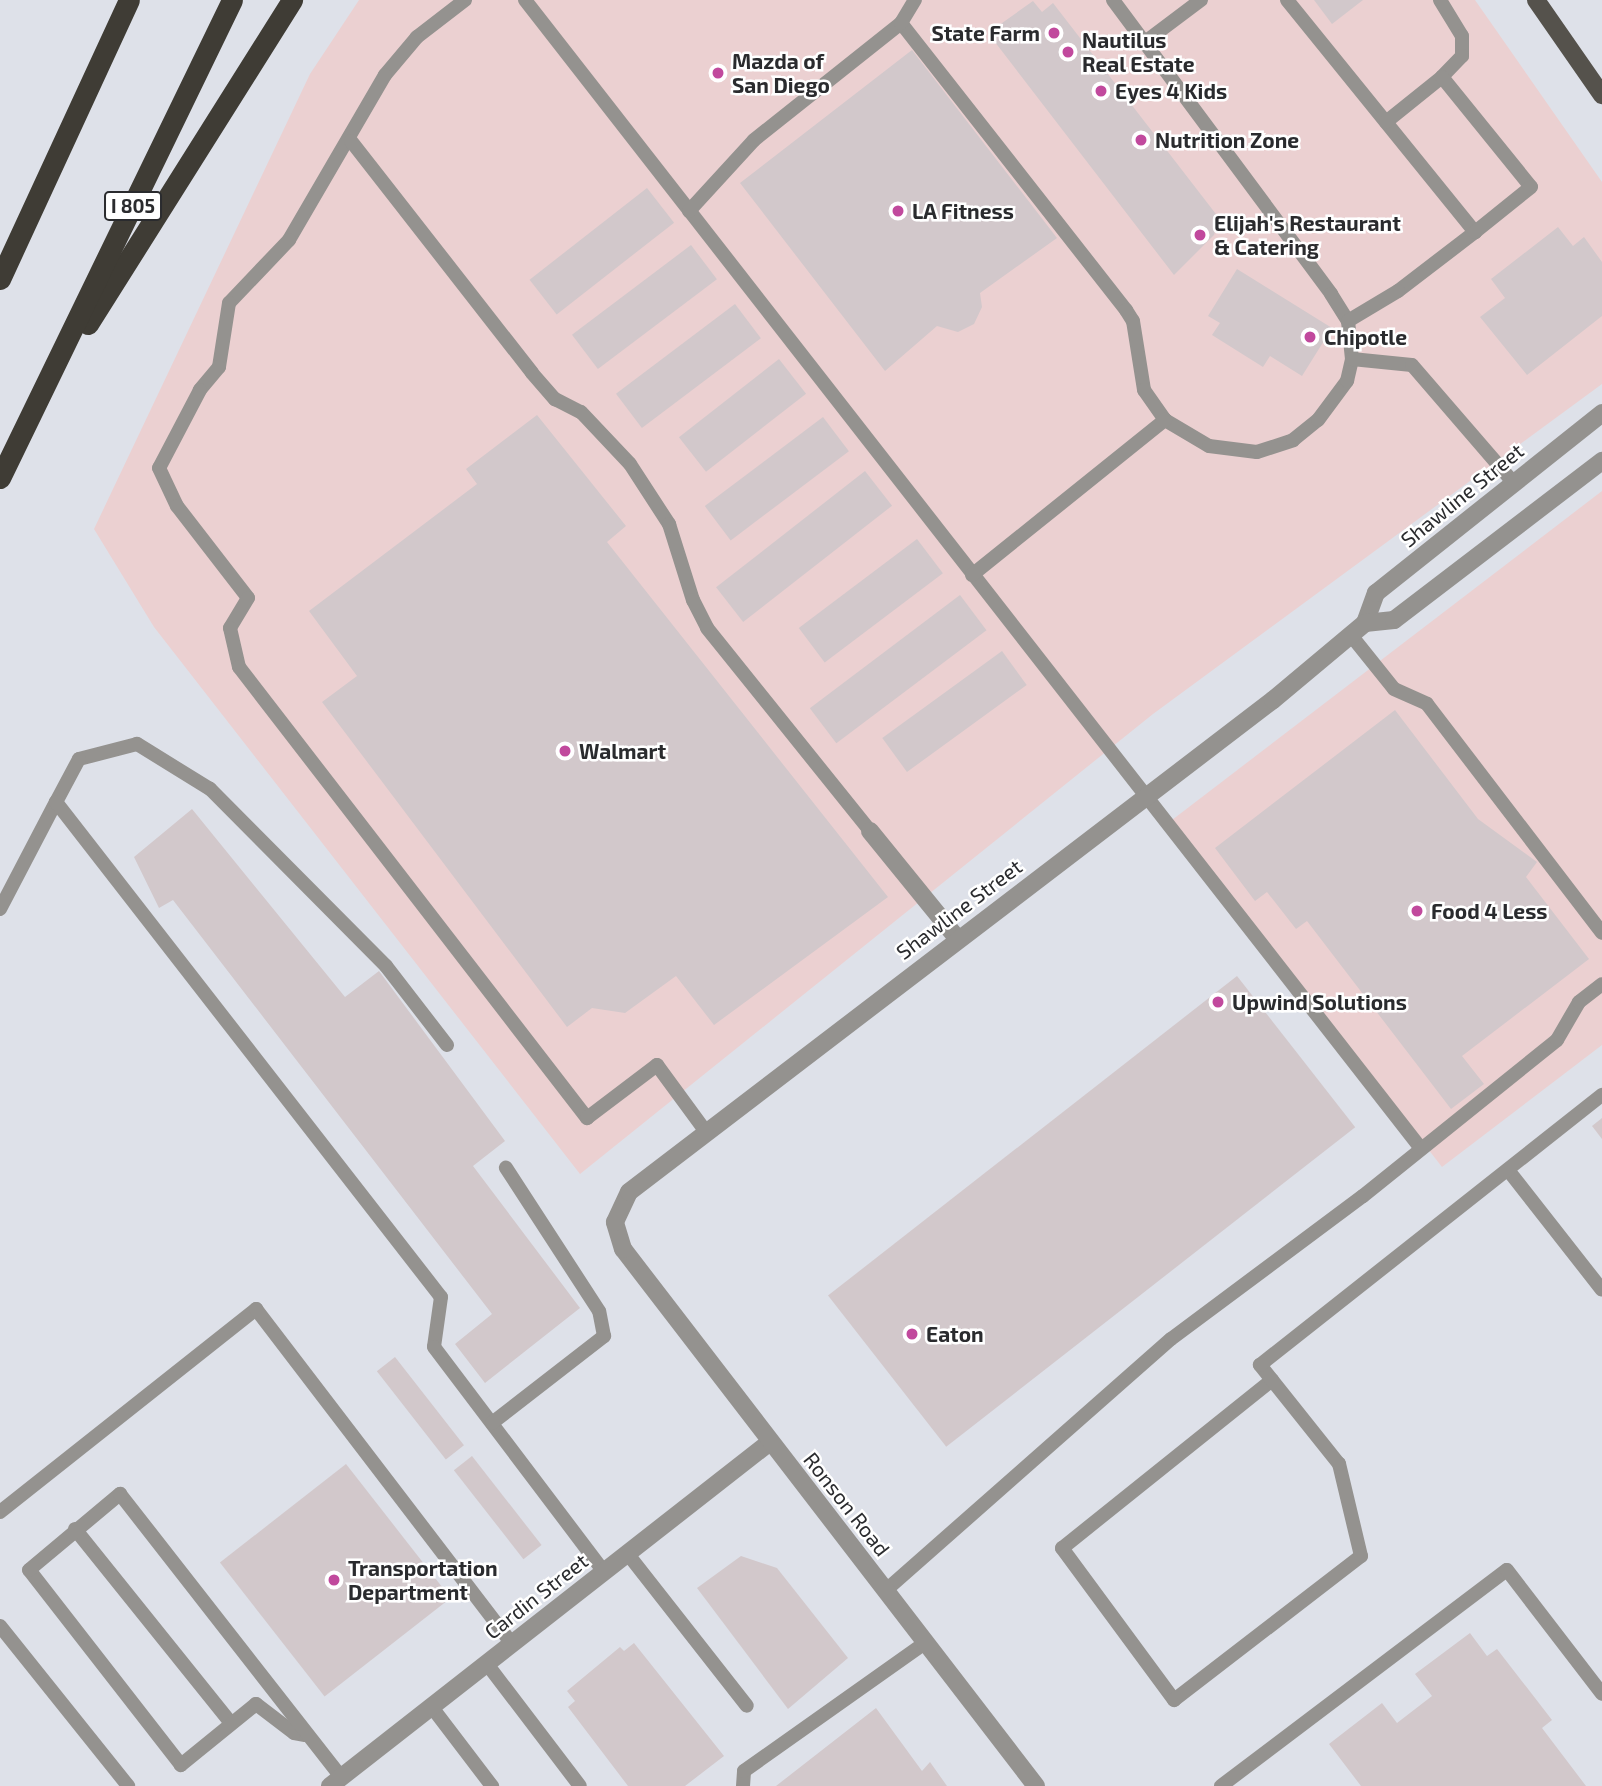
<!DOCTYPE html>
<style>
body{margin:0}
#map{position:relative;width:1602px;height:1786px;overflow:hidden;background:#dee1e9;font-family:"Exo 2",sans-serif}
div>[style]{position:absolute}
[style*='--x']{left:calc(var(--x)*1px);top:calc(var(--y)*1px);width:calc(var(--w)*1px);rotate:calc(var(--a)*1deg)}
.commercial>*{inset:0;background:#ebd0d1}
.building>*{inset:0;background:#d2c8cb;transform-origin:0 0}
.service>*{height:14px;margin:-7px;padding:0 7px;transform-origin:7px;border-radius:7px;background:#94928f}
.minor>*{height:18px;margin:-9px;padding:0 9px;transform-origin:9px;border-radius:9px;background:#94928f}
.tertiary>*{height:18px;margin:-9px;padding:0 9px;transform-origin:9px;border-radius:9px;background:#94928f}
.primary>*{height:18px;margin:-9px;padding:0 9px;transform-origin:9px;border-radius:9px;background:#55524c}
.motorway>*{height:21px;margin:-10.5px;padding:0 10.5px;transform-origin:10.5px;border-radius:10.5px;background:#3f3c35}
.dots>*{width:19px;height:19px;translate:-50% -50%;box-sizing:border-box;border:4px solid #fff;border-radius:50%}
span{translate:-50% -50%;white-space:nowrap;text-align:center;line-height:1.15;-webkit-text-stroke:5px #fff;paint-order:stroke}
.shield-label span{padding:2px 5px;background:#fff;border:2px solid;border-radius:5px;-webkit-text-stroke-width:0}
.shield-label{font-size:19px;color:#2a2b2e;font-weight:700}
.poi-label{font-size:21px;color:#2a2b2e;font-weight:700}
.right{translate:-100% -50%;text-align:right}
.left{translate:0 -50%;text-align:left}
.street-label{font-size:21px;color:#2a2b2e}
</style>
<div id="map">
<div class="commercial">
<div style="clip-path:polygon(359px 0,1475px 0,1602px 182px,1602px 384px,1153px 714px,580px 1174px,154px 627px,94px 529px,310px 74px)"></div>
<div style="clip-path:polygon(1602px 491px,1602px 1045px,1442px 1167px,1172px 820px)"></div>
</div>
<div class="building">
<div style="clip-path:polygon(1314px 0,1363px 0,1332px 24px)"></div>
<div style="clip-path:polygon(1033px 1px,1042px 12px,1053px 3px,1219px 218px,1214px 235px,1174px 275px,988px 33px)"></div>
<div style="clip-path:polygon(912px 50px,1057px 238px,980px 293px,982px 307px,974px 324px,958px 332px,937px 326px,885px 371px,740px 183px)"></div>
<div style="left:647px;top:188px;width:44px;height:149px;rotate:52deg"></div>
<div style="clip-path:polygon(1558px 227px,1573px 246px,1584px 237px,1602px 262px,1602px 316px,1527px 375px,1480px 317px,1505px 298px,1491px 279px)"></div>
<div style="left:691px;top:245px;width:43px;height:149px;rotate:53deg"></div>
<div style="clip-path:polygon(1237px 269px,1332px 328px,1302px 376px,1270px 356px,1263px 367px,1212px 335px,1220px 323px,1208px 316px)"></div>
<div style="left:735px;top:304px;width:43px;height:149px;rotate:53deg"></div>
<div style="left:779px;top:359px;width:44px;height:127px;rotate:52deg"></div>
<div style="clip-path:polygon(537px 415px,626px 526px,607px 542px,888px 897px,714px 1025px,676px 976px,625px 1013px,592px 1008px,567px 1027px,322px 702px,357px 676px,309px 611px,477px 484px,466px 469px)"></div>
<div style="left:823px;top:417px;width:43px;height:148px;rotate:53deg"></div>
<div style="left:865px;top:471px;width:44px;height:189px;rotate:52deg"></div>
<div style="left:917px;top:539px;width:43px;height:148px;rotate:53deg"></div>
<div style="left:960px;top:595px;width:44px;height:188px;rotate:53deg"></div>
<div style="left:1002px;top:651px;width:42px;height:148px;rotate:54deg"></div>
<div style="clip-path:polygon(1395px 710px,1478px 819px,1537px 862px,1526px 877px,1589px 959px,1462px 1056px,1484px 1084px,1451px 1109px,1307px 921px,1296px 929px,1267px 892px,1255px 901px,1215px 848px)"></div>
<div style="clip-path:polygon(192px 809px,345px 997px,379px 971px,505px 1141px,473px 1166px,580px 1308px,485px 1383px,455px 1344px,492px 1314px,173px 900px,159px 908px,134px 857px)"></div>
<div style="left:1237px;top:976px;width:192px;height:519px;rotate:52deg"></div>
<div style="clip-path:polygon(1602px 1118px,1602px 1139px,1592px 1126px)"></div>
<div style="left:395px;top:1357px;width:112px;height:23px;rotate:52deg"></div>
<div style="left:472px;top:1456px;width:113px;height:23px;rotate:52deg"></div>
<div style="left:346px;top:1464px;width:170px;height:160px;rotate:52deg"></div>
<div style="clip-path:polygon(741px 1556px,777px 1568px,848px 1658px,788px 1709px,697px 1588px)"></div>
<div style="clip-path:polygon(1470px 1633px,1487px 1656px,1497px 1649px,1552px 1720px,1542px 1728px,1586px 1786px,1361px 1786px,1329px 1744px,1382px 1703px,1397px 1723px,1432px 1696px,1415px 1674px)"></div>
<div style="clip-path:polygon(634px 1643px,724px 1756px,685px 1786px,628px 1786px,568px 1707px,575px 1701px,567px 1691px,620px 1647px,624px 1651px)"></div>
<div style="clip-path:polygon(876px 1708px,922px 1771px,930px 1762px,947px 1786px,776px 1786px)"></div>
</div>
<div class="service">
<div style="--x:465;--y:0;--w:61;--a:142.4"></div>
<div style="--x:417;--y:37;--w:50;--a:130.1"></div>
<div style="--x:385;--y:75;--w:191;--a:120.2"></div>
<div style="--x:289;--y:240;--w:87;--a:133.6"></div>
<div style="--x:229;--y:303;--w:65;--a:98.9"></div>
<div style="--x:219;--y:367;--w:30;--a:130"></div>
<div style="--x:200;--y:390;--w:88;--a:117.7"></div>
<div style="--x:159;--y:468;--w:42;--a:64.7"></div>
<div style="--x:177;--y:506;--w:116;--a:52.3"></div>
<div style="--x:248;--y:598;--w:35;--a:121"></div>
<div style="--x:230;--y:628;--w:40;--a:77"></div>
<div style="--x:239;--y:667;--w:570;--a:52.35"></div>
<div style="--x:587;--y:1118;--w:88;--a:-37.1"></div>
<div style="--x:657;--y:1065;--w:83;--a:53.8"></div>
<div style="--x:525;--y:0;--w:1455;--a:52.04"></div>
<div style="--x:1113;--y:0;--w:366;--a:53.4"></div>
<div style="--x:1331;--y:294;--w:32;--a:58"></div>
<div style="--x:1348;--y:321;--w:38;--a:84"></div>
<div style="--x:1287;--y:0;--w:299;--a:51"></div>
<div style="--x:1475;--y:232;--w:97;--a:142.5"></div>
<div style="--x:1398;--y:291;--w:58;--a:149"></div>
<div style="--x:1440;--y:0;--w:42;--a:58.6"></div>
<div style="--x:1462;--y:36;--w:20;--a:90"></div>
<div style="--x:1462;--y:56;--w:29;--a:134"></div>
<div style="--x:901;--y:23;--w:365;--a:51.9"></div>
<div style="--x:1126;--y:310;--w:13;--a:58"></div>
<div style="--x:1133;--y:321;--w:70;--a:80.9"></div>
<div style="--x:1144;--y:390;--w:37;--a:55"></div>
<div style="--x:1165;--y:420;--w:51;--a:30.6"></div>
<div style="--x:1209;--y:446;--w:48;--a:7.1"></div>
<div style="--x:1257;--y:452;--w:38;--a:-18"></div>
<div style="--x:1293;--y:440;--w:32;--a:-39"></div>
<div style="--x:1318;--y:420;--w:49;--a:-53.4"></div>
<div style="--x:1347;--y:381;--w:23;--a:-77"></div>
<div style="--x:1352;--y:359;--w:60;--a:5.7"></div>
<div style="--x:1412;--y:365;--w:156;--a:49.2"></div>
<div style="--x:1145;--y:42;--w:70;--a:-36.9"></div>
<div style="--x:1386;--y:122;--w:72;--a:-38.8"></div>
<div style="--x:1442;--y:77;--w:141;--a:51"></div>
<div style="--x:1531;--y:187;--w:72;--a:141.2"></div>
<div style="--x:351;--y:141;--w:294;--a:52"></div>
<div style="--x:532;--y:373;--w:35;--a:49"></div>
<div style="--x:555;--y:399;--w:29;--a:27"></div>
<div style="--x:581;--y:412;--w:71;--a:46.7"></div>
<div style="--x:630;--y:464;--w:72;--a:57"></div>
<div style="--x:669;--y:524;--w:80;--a:72.5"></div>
<div style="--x:693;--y:600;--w:31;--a:63"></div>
<div style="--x:707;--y:628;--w:260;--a:51.2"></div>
<div style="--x:689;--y:211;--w:96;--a:-47.5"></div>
<div style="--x:754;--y:140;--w:188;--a:-38.5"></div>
<div style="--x:901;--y:23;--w:27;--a:-59"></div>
<div style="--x:972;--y:575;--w:248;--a:-38.8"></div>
<div style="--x:1350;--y:634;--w:70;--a:51.3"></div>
<div style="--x:1394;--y:689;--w:36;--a:24"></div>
<div style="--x:1427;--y:704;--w:288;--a:52.6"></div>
<div style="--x:0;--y:909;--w:121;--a:-62.4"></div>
<div style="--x:447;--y:1045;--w:100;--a:-127.7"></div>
<div style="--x:386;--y:966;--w:250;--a:-134.8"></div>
<div style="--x:210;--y:789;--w:86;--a:-148.3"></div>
<div style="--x:137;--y:744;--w:60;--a:165.5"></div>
<div style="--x:79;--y:759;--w:49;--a:118.1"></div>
<div style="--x:56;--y:802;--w:627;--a:52.13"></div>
<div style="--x:441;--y:1297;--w:50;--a:98"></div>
<div style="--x:434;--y:1347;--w:282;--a:52.9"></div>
<div style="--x:1508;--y:1170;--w:152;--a:51.9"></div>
<div style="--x:1272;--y:1380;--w:269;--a:141.3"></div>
<div style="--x:1062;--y:1548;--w:189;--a:53.6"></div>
<div style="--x:1174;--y:1700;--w:236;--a:-37.6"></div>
<div style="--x:1361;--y:1556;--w:95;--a:-103.4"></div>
<div style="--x:1339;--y:1464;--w:127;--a:-128.6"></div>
<div style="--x:1260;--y:1365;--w:436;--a:-38.3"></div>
<div style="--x:492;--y:1423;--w:142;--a:-37.8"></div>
<div style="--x:604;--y:1336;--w:25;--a:-101"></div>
<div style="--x:599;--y:1311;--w:171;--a:-123"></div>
<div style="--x:0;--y:1512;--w:327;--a:-38.4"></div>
<div style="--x:256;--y:1309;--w:422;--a:52.6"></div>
<div style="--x:75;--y:1529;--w:248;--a:51.2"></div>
<div style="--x:627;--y:1553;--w:194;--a:51.9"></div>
<div style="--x:885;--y:1591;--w:381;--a:-41.4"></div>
<div style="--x:1171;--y:1339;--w:239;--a:-36.7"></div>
<div style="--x:1363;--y:1196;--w:249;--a:-38.8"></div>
<div style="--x:1557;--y:1040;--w:44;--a:-59.9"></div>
<div style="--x:1579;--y:1002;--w:29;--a:-38"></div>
<div style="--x:0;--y:1626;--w:205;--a:51.3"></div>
<div style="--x:487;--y:1664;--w:153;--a:52.7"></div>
<div style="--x:431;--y:1706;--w:101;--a:52.7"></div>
<div style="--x:305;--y:1735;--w:11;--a:-170"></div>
<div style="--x:294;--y:1733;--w:48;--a:-142.7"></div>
<div style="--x:256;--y:1704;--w:97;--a:140.9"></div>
<div style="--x:181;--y:1765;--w:247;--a:-127.9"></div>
<div style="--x:29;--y:1570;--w:119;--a:-39.9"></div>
<div style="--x:120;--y:1494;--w:359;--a:52"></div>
<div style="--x:743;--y:1786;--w:15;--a:-86"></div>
<div style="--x:744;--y:1771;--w:222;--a:-35.3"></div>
<div style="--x:1221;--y:1786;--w:358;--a:-37.1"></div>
<div style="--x:1507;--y:1570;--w:156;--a:52.5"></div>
</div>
<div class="minor">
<div style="--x:870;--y:831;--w:138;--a:50.9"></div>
</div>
<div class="tertiary">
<div style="--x:1365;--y:623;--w:32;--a:-70"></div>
<div style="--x:1376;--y:593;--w:289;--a:-38.5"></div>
<div style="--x:330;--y:1786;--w:559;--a:-38.02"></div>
<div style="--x:1036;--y:1786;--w:677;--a:-127.56"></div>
<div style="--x:623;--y:1249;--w:28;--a:-107"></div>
<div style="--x:615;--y:1222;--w:33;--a:-65"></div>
<div style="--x:629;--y:1192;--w:810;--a:-37.38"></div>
<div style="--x:1273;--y:700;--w:120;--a:-39.9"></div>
<div style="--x:1365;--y:623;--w:29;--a:-6"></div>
<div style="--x:1394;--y:620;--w:262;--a:-37.4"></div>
</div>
<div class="primary">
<div style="--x:1536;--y:0;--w:116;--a:55.2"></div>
</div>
<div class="motorway">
<div style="--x:0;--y:279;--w:307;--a:-65.2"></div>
<div style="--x:88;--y:324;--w:383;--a:-57.8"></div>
<div style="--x:0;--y:478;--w:531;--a:-64.11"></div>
</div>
<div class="dots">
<div style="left:1054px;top:33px;background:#c1499d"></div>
<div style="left:1068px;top:52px;background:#c1499d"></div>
<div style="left:718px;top:73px;background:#c1499d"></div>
<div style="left:1101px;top:91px;background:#c1499d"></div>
<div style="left:1141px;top:140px;background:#c1499d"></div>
<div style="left:898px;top:211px;background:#c1499d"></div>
<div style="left:1200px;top:235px;background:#c1499d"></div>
<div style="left:1310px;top:337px;background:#c1499d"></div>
<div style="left:565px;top:751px;background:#c1499d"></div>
<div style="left:1417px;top:911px;background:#c1499d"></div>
<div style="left:1218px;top:1002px;background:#c1499d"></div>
<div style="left:912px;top:1334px;background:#c1499d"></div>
<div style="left:334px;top:1580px;background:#c1499d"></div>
</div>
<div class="shield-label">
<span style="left:133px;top:206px">I 805</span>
</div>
<div class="poi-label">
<span class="right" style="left:1040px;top:33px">State Farm</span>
<span class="left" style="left:1082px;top:52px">Nautilus<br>Real Estate</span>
<span class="left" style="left:732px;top:73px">Mazda of<br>San Diego</span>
<span class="left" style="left:1115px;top:91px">Eyes 4 Kids</span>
<span class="left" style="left:1155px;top:140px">Nutrition Zone</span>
<span class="left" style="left:912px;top:211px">LA Fitness</span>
<span class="left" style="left:1214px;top:235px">Elijah's Restaurant<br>&amp; Catering</span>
<span class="left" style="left:1324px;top:337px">Chipotle</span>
<span class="left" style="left:579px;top:751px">Walmart</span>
<span class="left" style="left:1431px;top:911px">Food 4 Less</span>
<span class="left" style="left:1232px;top:1002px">Upwind Solutions</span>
<span class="left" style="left:926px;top:1334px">Eaton</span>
<span class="left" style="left:348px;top:1580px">Transportation<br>Department</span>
</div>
<div class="street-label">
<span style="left:1462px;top:495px;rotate:-39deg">Shawline Street</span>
<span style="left:959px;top:909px;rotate:-37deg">Shawline Street</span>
<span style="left:847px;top:1504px;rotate:52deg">Ronson Road</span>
<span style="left:536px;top:1596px;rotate:-38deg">Cardin Street</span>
</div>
</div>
